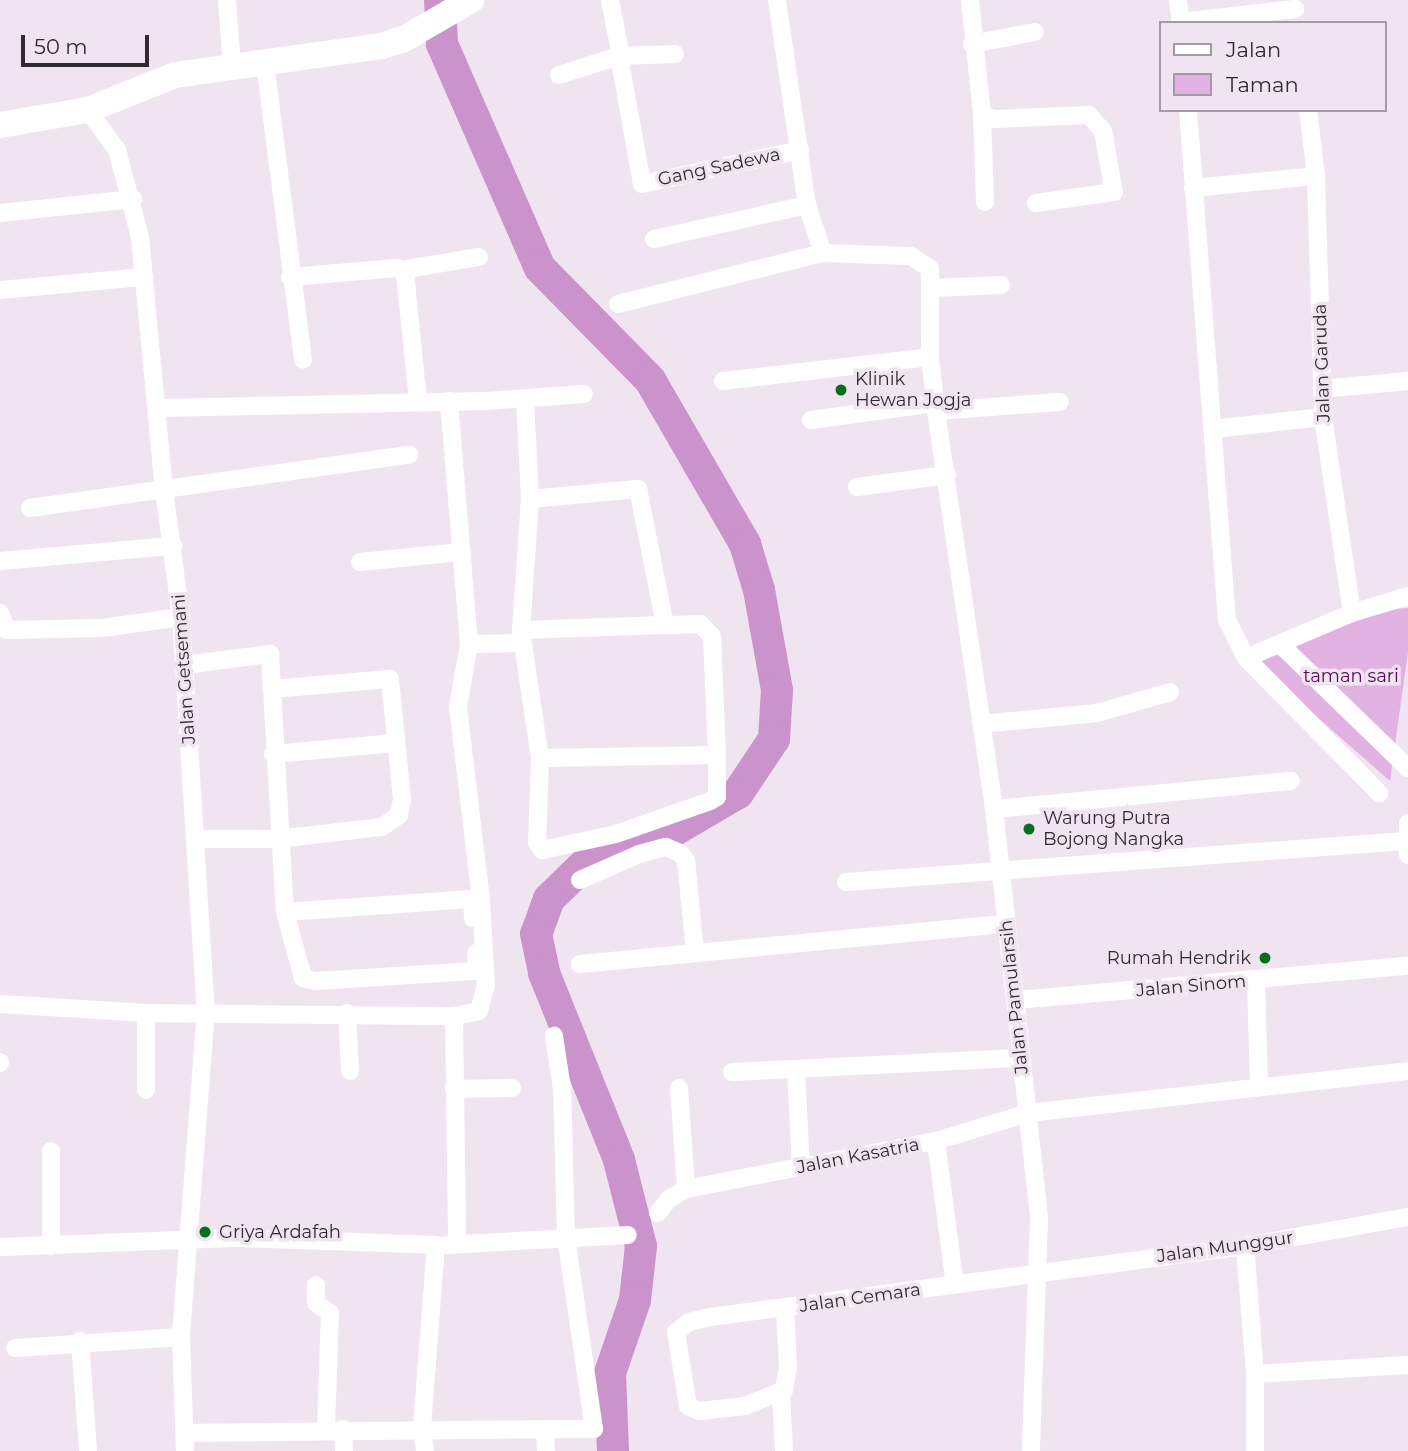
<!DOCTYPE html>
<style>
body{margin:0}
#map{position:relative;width:1408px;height:1451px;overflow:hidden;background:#f1e4f1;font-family:Montserrat,sans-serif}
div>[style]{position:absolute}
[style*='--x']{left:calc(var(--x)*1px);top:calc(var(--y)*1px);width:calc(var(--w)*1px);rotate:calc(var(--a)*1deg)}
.green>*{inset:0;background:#e1b2e2}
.river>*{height:32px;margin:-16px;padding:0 16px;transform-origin:16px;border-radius:16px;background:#ca93cc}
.minor>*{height:18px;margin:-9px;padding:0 9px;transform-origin:9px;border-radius:9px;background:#fff}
.secondary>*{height:26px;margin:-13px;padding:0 13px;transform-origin:13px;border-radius:13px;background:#fff}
.dots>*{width:19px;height:19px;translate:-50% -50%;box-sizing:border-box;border:4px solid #f1e4f1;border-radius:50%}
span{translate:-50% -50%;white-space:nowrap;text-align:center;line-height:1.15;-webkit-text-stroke:7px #f1e4f1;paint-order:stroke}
.street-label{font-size:18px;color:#302b30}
.poi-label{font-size:18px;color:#302b30}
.left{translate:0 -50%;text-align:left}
.right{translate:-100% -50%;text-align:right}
.park-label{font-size:18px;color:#500b54}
.legend{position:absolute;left:1159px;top:21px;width:228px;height:91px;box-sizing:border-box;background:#f1e4f1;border:2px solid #a49aa4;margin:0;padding:9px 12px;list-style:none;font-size:21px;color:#302b30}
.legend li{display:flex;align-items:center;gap:14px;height:35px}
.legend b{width:35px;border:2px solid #a49aa4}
.scale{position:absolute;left:21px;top:35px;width:128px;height:32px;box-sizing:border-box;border:4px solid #302b30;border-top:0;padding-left:9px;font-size:21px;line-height:24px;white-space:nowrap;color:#302b30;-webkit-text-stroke:5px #f1e4f1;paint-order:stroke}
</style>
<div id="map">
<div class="green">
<div style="clip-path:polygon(1408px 608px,1408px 652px,1390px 781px,1251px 659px,1374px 610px)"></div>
</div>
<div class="river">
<div style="--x:440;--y:0;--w:44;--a:87.4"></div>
<div style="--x:442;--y:44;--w:244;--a:66.4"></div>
<div style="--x:540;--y:268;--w:157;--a:45.5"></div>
<div style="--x:650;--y:380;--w:190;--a:59.9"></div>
<div style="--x:745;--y:544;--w:48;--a:73.1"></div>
<div style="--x:759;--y:590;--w:102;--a:79.8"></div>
<div style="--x:777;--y:690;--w:49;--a:93.5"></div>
<div style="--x:774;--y:739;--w:65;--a:123.7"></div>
<div style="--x:738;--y:793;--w:75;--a:149.7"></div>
<div style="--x:673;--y:831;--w:91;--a:160.2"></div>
<div style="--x:587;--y:862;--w:53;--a:135.8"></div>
<div style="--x:549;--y:899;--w:37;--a:110"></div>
<div style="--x:536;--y:934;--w:40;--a:78"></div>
<div style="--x:544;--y:973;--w:201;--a:68.1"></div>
<div style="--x:619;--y:1160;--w:89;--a:75.7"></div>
<div style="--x:641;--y:1246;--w:54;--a:96.3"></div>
<div style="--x:635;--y:1300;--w:77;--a:108.9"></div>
<div style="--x:610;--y:1373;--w:78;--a:87.8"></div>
</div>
<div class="minor">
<div style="--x:227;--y:0;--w:66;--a:85.7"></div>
<div style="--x:610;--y:0;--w:57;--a:78.9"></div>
<div style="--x:777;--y:0;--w:207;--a:81.7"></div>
<div style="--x:807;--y:205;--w:51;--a:71.6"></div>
<div style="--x:823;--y:253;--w:88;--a:2"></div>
<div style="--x:911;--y:256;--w:23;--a:34"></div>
<div style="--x:930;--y:269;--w:88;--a:90"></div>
<div style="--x:930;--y:357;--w:54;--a:83.7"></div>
<div style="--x:936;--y:411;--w:402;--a:81.7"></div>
<div style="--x:994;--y:809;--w:411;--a:83.7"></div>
<div style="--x:1039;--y:1218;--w:233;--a:92"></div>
<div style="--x:970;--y:0;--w:116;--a:84"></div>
<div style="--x:982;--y:115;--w:13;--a:18"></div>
<div style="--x:994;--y:119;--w:95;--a:-2.4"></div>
<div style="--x:1089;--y:115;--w:21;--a:49"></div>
<div style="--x:1103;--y:131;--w:62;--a:79.8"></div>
<div style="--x:1114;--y:192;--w:79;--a:172"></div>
<div style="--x:1178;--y:0;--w:23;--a:83"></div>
<div style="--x:1181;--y:22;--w:115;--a:-6.5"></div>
<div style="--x:972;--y:44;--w:64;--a:-10.8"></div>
<div style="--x:619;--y:56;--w:130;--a:79.8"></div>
<div style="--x:642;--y:184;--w:162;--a:-12.1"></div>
<div style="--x:265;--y:63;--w:299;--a:82.7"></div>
<div style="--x:559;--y:75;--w:63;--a:-17.6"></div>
<div style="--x:619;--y:56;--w:56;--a:-2"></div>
<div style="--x:88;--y:110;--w:49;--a:54.1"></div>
<div style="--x:117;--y:150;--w:90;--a:75.2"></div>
<div style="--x:140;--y:237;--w:254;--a:84.6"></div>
<div style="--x:164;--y:490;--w:128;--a:82.4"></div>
<div style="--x:181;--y:617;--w:394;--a:86.4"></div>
<div style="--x:206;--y:1010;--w:328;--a:94.4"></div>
<div style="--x:181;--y:1337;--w:114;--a:88"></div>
<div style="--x:1188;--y:110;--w:511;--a:85.63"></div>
<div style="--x:1227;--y:620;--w:42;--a:63.4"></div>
<div style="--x:1246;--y:658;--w:190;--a:45.4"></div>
<div style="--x:1308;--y:110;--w:66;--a:83.1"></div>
<div style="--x:1316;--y:176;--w:241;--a:88.3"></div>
<div style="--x:1323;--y:417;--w:198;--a:81.6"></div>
<div style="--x:982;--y:115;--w:87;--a:88"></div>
<div style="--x:1193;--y:188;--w:124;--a:-5.6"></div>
<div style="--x:0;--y:213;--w:134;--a:-6"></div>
<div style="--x:654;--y:239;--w:157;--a:-12.5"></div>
<div style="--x:401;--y:270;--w:79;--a:-9.5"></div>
<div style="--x:290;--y:277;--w:107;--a:-4.8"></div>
<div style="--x:397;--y:268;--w:9;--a:32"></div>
<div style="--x:405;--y:273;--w:129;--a:84.2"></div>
<div style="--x:932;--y:288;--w:69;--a:-2.5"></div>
<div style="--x:0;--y:290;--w:145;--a:-5.2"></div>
<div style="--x:618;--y:304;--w:211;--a:-14"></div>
<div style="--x:723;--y:381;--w:208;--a:-6.6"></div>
<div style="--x:1322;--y:389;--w:86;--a:-5.3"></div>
<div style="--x:525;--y:399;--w:100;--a:87.1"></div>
<div style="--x:530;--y:499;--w:131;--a:93.9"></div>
<div style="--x:521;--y:630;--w:129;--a:81.6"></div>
<div style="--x:540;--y:758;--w:177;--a:-1"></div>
<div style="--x:717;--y:755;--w:119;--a:-92.4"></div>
<div style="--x:712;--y:636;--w:17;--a:-135"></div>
<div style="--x:700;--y:624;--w:35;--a:178"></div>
<div style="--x:665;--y:625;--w:139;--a:-101.2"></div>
<div style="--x:638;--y:489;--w:108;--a:174.7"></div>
<div style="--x:449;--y:401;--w:244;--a:85.3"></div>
<div style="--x:469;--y:644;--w:53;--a:-1.1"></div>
<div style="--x:157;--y:408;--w:330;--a:-1.2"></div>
<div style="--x:487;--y:401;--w:97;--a:-4.1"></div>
<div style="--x:936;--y:411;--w:124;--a:-4.2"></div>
<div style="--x:811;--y:420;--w:125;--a:-7.8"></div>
<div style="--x:1213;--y:429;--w:111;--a:-6.2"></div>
<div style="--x:857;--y:487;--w:91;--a:-7.6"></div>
<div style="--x:30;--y:508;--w:383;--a:-8"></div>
<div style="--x:0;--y:561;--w:174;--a:-5"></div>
<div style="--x:360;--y:562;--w:102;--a:-5.6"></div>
<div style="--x:0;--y:613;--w:18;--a:68"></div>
<div style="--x:7;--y:630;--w:95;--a:-1.2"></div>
<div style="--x:102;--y:628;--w:80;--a:-7.9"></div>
<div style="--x:521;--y:630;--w:144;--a:-2"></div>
<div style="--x:1281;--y:645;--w:177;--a:44.1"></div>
<div style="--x:1246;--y:658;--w:115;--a:-23"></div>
<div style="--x:1352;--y:613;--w:59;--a:-16.9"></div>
<div style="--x:184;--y:665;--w:87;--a:-7.3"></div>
<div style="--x:270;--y:654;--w:258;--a:86.7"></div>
<div style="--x:285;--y:912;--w:68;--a:74.7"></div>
<div style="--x:303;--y:978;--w:13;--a:13"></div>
<div style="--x:316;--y:981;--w:161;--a:-3.6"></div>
<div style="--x:477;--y:971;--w:18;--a:-93"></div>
<div style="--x:981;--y:724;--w:117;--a:-5.4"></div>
<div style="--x:1097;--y:713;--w:76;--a:-16"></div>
<div style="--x:273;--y:754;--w:122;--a:-5.2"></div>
<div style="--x:540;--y:758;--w:85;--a:92"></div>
<div style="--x:537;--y:843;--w:9;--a:54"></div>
<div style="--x:542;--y:850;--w:76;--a:-12.2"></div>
<div style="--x:616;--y:834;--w:100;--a:-19.3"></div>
<div style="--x:710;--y:801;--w:8;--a:-30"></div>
<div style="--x:717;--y:797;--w:42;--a:-90"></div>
<div style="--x:994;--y:809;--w:298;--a:-5.4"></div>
<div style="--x:1408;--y:823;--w:32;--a:90"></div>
<div style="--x:196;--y:839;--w:82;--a:0"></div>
<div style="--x:278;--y:839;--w:105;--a:-6.6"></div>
<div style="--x:382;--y:827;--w:21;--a:-35"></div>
<div style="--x:399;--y:815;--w:16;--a:-79"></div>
<div style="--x:402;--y:799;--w:121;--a:-95.7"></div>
<div style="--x:390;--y:679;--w:119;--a:175.2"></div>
<div style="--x:580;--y:880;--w:64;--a:-23.8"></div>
<div style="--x:639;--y:854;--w:28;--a:-15"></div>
<div style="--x:666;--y:847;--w:15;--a:23"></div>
<div style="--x:680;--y:853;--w:9;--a:49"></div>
<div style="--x:686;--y:860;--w:92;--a:84.4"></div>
<div style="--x:846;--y:882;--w:561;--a:-4.19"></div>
<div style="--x:285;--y:912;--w:187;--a:-4"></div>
<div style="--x:472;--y:899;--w:19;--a:87"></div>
<div style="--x:580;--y:964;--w:428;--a:-5.4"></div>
<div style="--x:1256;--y:980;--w:107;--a:88.4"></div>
<div style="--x:1016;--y:1000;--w:393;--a:-5"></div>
<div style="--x:0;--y:1004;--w:146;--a:3.5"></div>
<div style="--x:146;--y:1013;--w:308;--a:0.6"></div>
<div style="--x:454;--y:1016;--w:25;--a:-11"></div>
<div style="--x:479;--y:1011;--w:27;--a:-75"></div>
<div style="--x:486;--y:985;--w:85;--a:-93.4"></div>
<div style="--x:481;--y:900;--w:194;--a:-96.8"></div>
<div style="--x:458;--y:707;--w:64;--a:-80.1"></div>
<div style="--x:347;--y:1013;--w:58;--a:87"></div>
<div style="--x:454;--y:1016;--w:228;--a:89.2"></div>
<div style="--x:0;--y:1063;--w:1;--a:-90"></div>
<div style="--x:796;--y:1069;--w:98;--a:87.1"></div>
<div style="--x:732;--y:1072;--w:289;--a:-2.8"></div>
<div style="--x:679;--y:1088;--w:101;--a:86"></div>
<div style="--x:454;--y:1089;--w:58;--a:-1"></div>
<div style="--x:146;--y:1090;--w:77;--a:-90"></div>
<div style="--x:936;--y:1141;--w:145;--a:82.5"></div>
<div style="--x:51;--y:1151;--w:95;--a:90"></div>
<div style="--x:658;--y:1213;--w:18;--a:-52"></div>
<div style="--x:669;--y:1199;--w:20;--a:-30"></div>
<div style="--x:686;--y:1189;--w:255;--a:-10.9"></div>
<div style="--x:936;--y:1141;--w:96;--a:-16.9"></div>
<div style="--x:1028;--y:1113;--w:382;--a:-6.3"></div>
<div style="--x:447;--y:1245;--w:181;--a:-3.2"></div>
<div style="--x:1245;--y:1246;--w:128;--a:85.5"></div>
<div style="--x:1255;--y:1374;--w:77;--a:90"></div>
<div style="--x:0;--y:1247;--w:239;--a:-2.2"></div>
<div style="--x:239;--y:1238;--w:197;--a:2"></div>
<div style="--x:436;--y:1245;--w:185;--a:94.4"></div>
<div style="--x:422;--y:1429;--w:22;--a:82"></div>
<div style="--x:316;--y:1285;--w:18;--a:90"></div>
<div style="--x:316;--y:1303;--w:17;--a:36"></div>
<div style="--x:330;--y:1313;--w:116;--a:92"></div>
<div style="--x:785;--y:1308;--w:59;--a:87.1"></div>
<div style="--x:788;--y:1367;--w:23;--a:100"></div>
<div style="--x:784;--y:1390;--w:42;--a:157.7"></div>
<div style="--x:745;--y:1406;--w:46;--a:173.8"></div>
<div style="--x:699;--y:1411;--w:12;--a:-156"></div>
<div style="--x:688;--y:1406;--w:75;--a:-99.2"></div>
<div style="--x:676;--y:1332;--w:16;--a:-38"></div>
<div style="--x:689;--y:1322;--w:22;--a:-13"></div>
<div style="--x:710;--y:1317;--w:540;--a:-7.56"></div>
<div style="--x:1245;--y:1246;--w:166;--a:-10.1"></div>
<div style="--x:80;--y:1341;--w:110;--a:85.8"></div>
<div style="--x:15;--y:1348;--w:166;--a:-3.8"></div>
<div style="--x:1255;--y:1374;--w:153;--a:-3.4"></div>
<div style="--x:781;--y:1392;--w:59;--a:87.1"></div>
<div style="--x:343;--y:1429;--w:22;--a:87"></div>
<div style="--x:545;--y:1432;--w:19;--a:87"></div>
<div style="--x:185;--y:1433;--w:409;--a:-0.6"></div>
<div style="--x:594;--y:1429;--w:194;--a:-98.3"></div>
<div style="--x:566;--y:1237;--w:148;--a:-91.5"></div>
<div style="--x:562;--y:1089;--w:54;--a:-98.6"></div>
</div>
<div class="secondary">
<div style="--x:0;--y:125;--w:89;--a:-9.7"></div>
<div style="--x:88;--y:110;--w:94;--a:-21.9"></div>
<div style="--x:175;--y:75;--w:208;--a:-8"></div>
<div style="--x:381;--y:46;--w:24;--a:-17"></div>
<div style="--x:404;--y:39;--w:78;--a:-30.2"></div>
</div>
<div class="dots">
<div style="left:841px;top:390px;background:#056f1f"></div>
<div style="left:1029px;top:829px;background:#056f1f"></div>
<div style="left:1265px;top:958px;background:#056f1f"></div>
<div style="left:205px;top:1232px;background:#056f1f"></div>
</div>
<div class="street-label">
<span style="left:719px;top:167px;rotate:-12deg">Gang Sadewa</span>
<span style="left:1322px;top:363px;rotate:-92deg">Jalan Garuda</span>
<span style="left:184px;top:669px;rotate:-94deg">Jalan Getsemani</span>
<span style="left:1191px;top:986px;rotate:-5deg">Jalan Sinom</span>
<span style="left:1014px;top:997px;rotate:-96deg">Jalan Pamularsih</span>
<span style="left:858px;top:1156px;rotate:-11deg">Jalan Kasatria</span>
<span style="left:1225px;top:1247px;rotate:-8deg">Jalan Munggur</span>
<span style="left:860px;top:1298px;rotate:-8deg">Jalan Cemara</span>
</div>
<div class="poi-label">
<span class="left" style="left:855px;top:390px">Klinik<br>Hewan Jogja</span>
<span class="left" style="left:1043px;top:829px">Warung Putra<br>Bojong Nangka</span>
<span class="right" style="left:1251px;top:958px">Rumah Hendrik</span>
<span class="left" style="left:219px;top:1232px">Griya Ardafah</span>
</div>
<div class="park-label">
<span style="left:1351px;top:676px">taman sari</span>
</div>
<ul class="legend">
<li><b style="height:9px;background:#fff"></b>Jalan</li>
<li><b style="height:19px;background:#e1b2e2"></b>Taman</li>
</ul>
<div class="scale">50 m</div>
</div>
